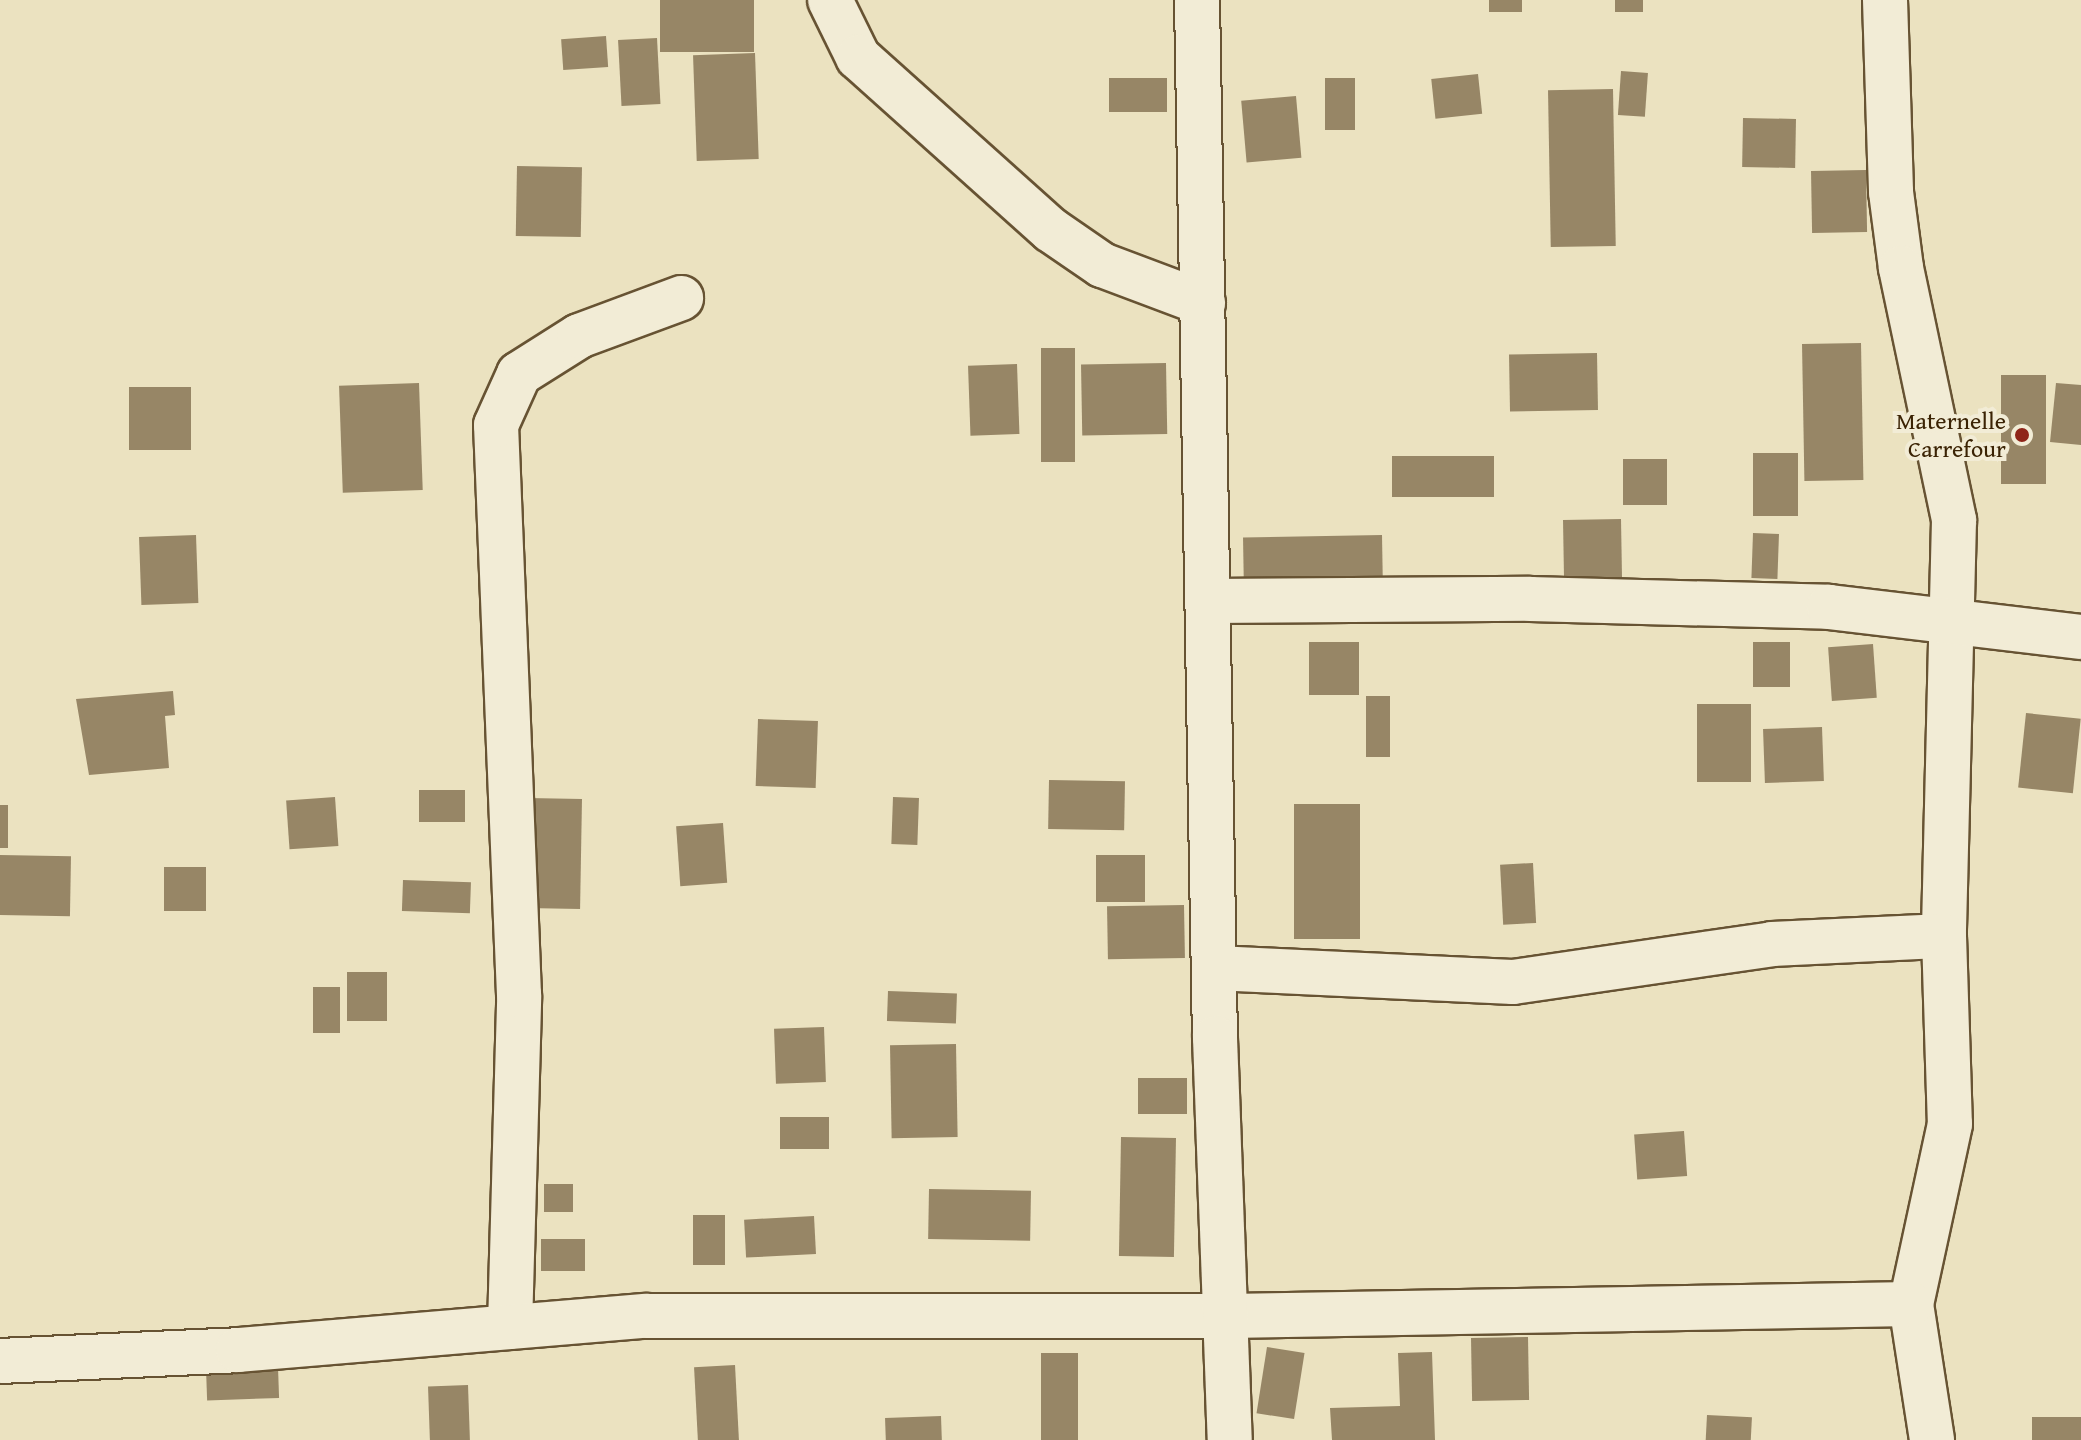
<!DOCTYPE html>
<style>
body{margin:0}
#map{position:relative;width:2081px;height:1440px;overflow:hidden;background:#ebe2c0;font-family:"Gentium Book Plus",serif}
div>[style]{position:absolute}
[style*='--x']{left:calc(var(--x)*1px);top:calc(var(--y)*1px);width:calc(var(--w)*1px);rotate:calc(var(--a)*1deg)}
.building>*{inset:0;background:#978666;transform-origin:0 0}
.roads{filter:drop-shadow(2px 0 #675333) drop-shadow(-2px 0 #675333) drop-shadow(0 2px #675333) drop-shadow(0 -2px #675333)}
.street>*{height:44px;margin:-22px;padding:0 22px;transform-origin:22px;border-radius:22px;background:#f2ecd6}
.secondary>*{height:44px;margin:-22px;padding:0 22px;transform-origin:22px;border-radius:22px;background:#f2ecd6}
.dots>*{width:22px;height:22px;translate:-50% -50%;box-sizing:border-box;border:4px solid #f2ecd6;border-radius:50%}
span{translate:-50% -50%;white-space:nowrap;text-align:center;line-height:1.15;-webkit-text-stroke:8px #f2ecd6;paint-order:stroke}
.poi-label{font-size:24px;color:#3b2304}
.right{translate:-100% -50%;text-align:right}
</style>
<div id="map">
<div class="building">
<div style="left:660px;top:0;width:94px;height:52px"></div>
<div style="left:1489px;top:0;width:33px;height:12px"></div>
<div style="left:1615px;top:0;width:28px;height:12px"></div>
<div style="left:606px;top:36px;width:31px;height:45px;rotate:86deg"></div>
<div style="left:657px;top:38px;width:66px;height:39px;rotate:87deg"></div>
<div style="left:755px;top:53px;width:106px;height:62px;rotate:88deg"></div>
<div style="left:1621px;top:71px;width:27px;height:44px;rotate:4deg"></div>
<div style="left:1478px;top:74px;width:40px;height:47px;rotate:84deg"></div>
<div style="left:1109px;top:78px;width:58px;height:34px"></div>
<div style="left:1325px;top:78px;width:30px;height:52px"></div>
<div style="left:1613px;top:89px;width:157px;height:65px;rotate:89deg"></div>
<div style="left:1296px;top:96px;width:62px;height:55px;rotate:85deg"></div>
<div style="left:1743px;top:118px;width:53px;height:49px;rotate:1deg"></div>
<div style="left:517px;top:166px;width:65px;height:70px;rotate:1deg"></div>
<div style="left:1866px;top:170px;width:62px;height:55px;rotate:89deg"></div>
<div style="left:1861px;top:343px;width:137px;height:59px;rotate:89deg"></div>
<div style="left:1041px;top:348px;width:34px;height:114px"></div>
<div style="left:1597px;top:353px;width:57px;height:88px;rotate:89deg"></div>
<div style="left:1166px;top:363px;width:71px;height:85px;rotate:89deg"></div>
<div style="left:1017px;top:364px;width:70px;height:49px;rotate:88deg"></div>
<div style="left:2001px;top:375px;width:45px;height:109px"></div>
<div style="left:419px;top:383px;width:107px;height:80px;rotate:88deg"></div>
<div style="clip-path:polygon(2056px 383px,2081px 385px,2081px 445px,2050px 442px)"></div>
<div style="left:129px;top:387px;width:62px;height:63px"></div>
<div style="left:1753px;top:453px;width:45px;height:63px"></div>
<div style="left:1392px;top:456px;width:102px;height:41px"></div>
<div style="left:1623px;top:459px;width:44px;height:46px"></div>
<div style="left:1621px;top:519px;width:59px;height:58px;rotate:89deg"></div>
<div style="left:1753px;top:533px;width:26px;height:45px;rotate:2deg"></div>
<div style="left:196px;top:535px;width:68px;height:57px;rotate:88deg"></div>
<div style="left:1382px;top:535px;width:49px;height:139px;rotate:89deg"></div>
<div style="left:1309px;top:642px;width:50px;height:53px"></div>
<div style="left:1753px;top:642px;width:37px;height:45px"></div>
<div style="left:1873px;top:644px;width:54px;height:45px;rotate:86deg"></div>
<div style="clip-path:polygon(173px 691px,175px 715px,165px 716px,169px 768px,89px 775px,76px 699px)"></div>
<div style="left:1366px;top:696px;width:24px;height:61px"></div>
<div style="left:1697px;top:704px;width:54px;height:78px"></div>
<div style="left:2026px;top:713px;width:55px;height:75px;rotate:6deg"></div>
<div style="left:758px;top:719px;width:60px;height:67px;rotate:2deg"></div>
<div style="left:1822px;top:727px;width:54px;height:59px;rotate:88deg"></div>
<div style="left:1049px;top:780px;width:76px;height:49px;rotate:1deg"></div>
<div style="left:419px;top:790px;width:46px;height:32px"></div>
<div style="left:335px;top:797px;width:49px;height:49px;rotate:86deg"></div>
<div style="left:893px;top:797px;width:26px;height:47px;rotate:2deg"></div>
<div style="left:528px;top:798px;width:54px;height:110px;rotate:1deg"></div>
<div style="left:1294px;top:804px;width:66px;height:135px"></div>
<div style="left:0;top:805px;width:8px;height:43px"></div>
<div style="left:723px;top:823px;width:60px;height:47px;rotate:86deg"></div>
<div style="left:0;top:855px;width:71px;height:60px;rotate:1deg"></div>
<div style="left:1096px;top:855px;width:49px;height:47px"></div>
<div style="left:1533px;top:863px;width:60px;height:33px;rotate:87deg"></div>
<div style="left:164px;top:867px;width:42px;height:44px"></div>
<div style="left:403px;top:880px;width:68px;height:31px;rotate:2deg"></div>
<div style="left:1184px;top:905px;width:53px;height:77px;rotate:89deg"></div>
<div style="left:347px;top:972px;width:40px;height:49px"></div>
<div style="left:340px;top:987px;width:46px;height:27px;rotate:90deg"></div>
<div style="left:888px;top:991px;width:69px;height:30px;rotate:2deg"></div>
<div style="left:824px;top:1027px;width:55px;height:50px;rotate:88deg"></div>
<div style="left:956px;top:1044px;width:93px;height:66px;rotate:89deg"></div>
<div style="left:1138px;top:1078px;width:49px;height:36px"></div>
<div style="left:780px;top:1117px;width:49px;height:32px"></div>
<div style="left:1684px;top:1131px;width:45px;height:50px;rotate:86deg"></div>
<div style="left:1121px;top:1137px;width:55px;height:119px;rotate:1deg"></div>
<div style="left:573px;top:1184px;width:28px;height:29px;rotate:90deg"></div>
<div style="left:929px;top:1189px;width:102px;height:50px;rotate:1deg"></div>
<div style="left:693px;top:1215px;width:32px;height:50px"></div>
<div style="left:814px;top:1216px;width:38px;height:70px;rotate:87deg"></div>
<div style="left:541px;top:1239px;width:44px;height:32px"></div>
<div style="left:1528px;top:1337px;width:63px;height:57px;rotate:89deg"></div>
<div style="left:1267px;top:1347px;width:38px;height:67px;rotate:9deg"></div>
<div style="clip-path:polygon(1432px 1352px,1435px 1440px,1332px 1440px,1330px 1408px,1400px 1406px,1398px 1353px)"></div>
<div style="left:1041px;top:1353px;width:37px;height:87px"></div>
<div style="left:735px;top:1365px;width:75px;height:41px;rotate:87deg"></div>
<div style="left:278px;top:1367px;width:31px;height:72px;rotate:88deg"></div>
<div style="left:468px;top:1385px;width:55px;height:40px;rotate:88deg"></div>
<div style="left:1707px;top:1415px;width:45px;height:25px;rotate:3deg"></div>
<div style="left:941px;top:1416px;width:24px;height:56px;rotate:88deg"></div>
<div style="left:2081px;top:1417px;width:23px;height:49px;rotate:90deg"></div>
</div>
<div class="roads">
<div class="street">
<div style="--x:830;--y:0;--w:64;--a:63.8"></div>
<div style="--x:858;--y:57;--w:259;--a:41.9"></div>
<div style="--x:1051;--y:230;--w:62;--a:34.5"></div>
<div style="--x:1102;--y:265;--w:108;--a:20.6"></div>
<div style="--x:1885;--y:0;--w:192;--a:88.2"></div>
<div style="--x:1891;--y:192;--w:77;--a:82.5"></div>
<div style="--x:1901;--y:268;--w:258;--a:78.1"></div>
<div style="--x:1954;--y:520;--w:416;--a:91.4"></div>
<div style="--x:1944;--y:936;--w:188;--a:88.2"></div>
<div style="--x:1950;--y:1124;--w:184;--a:102.2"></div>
<div style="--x:1911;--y:1304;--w:138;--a:81.2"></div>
<div style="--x:1209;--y:601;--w:321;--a:-0.4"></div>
<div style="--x:1530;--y:599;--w:299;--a:1.5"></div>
<div style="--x:1829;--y:607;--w:254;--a:6.8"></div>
<div style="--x:1215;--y:968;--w:298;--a:2.7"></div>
<div style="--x:1513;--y:982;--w:262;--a:-8.3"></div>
<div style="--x:1772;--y:944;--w:172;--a:-2.7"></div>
<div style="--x:510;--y:1327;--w:332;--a:-88.4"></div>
<div style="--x:519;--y:995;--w:570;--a:-92.31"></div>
<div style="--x:496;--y:425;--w:56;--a:-65.7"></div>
<div style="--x:519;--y:374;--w:71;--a:-32.3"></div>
<div style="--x:579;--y:336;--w:109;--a:-20.4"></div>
<div style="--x:0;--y:1361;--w:238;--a:-2.6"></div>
<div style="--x:238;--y:1350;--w:409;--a:-4.8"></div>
<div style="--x:646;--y:1316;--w:583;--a:0"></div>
<div style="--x:1229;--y:1316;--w:682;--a:-1.01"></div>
</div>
<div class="secondary">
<div style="--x:1197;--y:0;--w:1038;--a:89.01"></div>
<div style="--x:1215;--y:1038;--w:402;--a:87.9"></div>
</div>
</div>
<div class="dots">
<div style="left:2022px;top:435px;background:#8f2418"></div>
</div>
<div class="poi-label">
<span class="right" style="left:2006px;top:435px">Maternelle<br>Carrefour</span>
</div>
</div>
